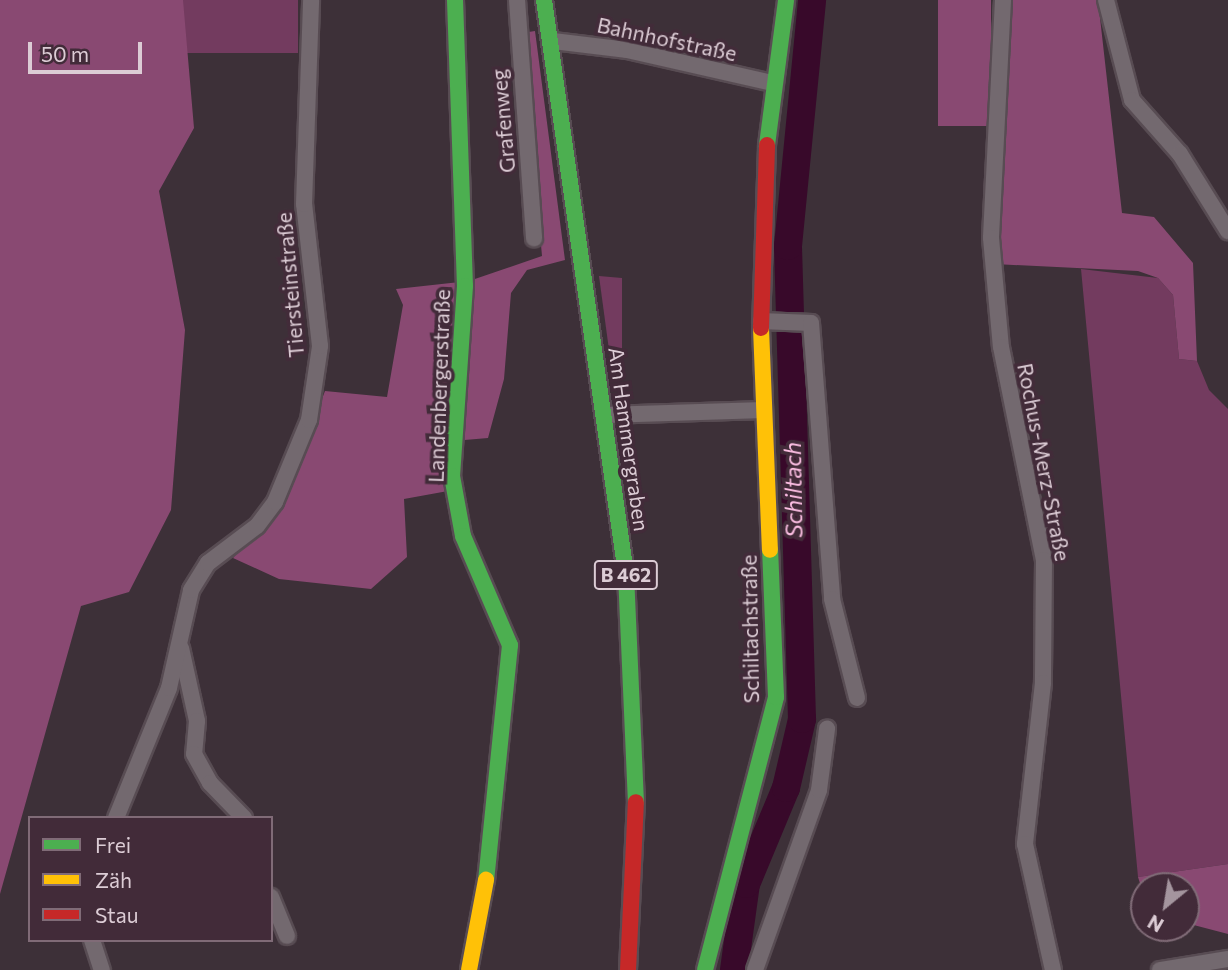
<!DOCTYPE html>
<meta charset="utf-8">
<style>
body{margin:0}
#map{position:relative;width:1228px;height:970px;overflow:hidden;background:#3d3038;font-family:Commissioner,sans-serif}
div>[style]{position:absolute}
[style*='--x']{left:calc(var(--x)*1px);top:calc(var(--y)*1px);width:calc(var(--w)*1px);rotate:calc(var(--a)*1deg)}
.green>*{inset:0;background:#733b5f;transform-origin:0 0}
.forest>*{inset:0;background:#894972;transform-origin:0 0}
.river>*{height:28px;margin:-14px;padding:0 14px;transform-origin:14px;border-radius:14px;background:#38092a}
.roads{filter:drop-shadow(2px 0 #584c53) drop-shadow(-2px 0 #584c53) drop-shadow(0 2px #584c53) drop-shadow(0 -2px #584c53)}
.street>*{height:16px;margin:-8px;padding:0 8px;transform-origin:8px;border-radius:8px;background:#73696f}
.fast>*{height:16px;margin:-8px;padding:0 8px;transform-origin:8px;border-radius:8px;background:#4caf50}
.slow>*{height:16px;margin:-8px;padding:0 8px;transform-origin:8px;border-radius:8px;background:#ffc107}
.jam>*{height:16px;margin:-8px;padding:0 8px;transform-origin:8px;border-radius:8px;background:#c62828}
span{translate:-50% -50%;white-space:nowrap;text-align:center;line-height:1.15;-webkit-text-stroke:7px #422b39;paint-order:stroke}
.shield-label span{padding:2px 5px;background:#422b39;border:2px solid;border-radius:5px;-webkit-text-stroke-width:0}
.shield-label{font-size:19px;color:#dcccd5;font-weight:700}
.street-label{font-size:21px;color:#dcccd5}
.water-label{font-size:23px;color:#fcbee3;font-style:italic}
.legend{position:absolute;left:28px;top:816px;width:245px;height:126px;box-sizing:border-box;background:#422b39;border:2px solid #806b77;margin:0;padding:9px 12px;list-style:none;font-size:21px;color:#dcccd5}
.legend li{display:flex;align-items:center;gap:14px;height:35px}
.legend b{width:35px;border:2px solid #806b77}
.north{position:absolute;left:1130px;top:872px;width:70px;height:70px;box-sizing:border-box;background:#422b39;border:2px solid #806b77;border-radius:50%;rotate:210deg;font-size:19px;font-weight:700;line-height:28px;text-align:center;color:#dcccd5}
.north::after{content:'';display:block;margin:auto;width:24px;height:32px;background:#a4959e;clip-path:polygon(50% 0,100% 100%,50% 72%,0 100%)}
.scale{position:absolute;left:28px;top:42px;width:114px;height:32px;box-sizing:border-box;border:4px solid #dcccd5;border-top:0;padding-left:9px;font-size:21px;line-height:24px;white-space:nowrap;color:#dcccd5;-webkit-text-stroke:5px #422b39;paint-order:stroke}
</style>
<div id="map">
<div class="green">
<div style="left:183px;top:0;width:115px;height:53px"></div>
<div style="clip-path:polygon(1081px 269px,1158px 278px,1173px 295px,1179px 359px,1197px 361px,1209px 390px,1228px 409px,1228px 864px,1138px 877px)"></div>
<div style="clip-path:polygon(599px 276px,622px 278px,622px 373px,612px 372px)"></div>
</div>
<div class="forest">
<div style="clip-path:polygon(0 0,183px 0,194px 128px,159px 191px,185px 330px,171px 510px,129px 592px,81px 606px,0 894px)"></div>
<div style="left:938px;top:0;width:53px;height:126px"></div>
<div style="clip-path:polygon(1008px 0,1098px 0,1122px 213px,1154px 217px,1193px 263px,1197px 361px,1179px 359px,1173px 295px,1158px 278px,1138px 271px,995px 264px)"></div>
<div style="clip-path:polygon(535px 31px,565px 260px,527px 270px,511px 293px,504px 379px,488px 438px,453px 441px,448px 491px,404px 499px,407px 557px,371px 589px,279px 579px,233px 558px,285px 496px,325px 391px,387px 397px,403px 305px,396px 289px,469px 281px,542px 256px,522px 33px)"></div>
<div style="clip-path:polygon(1228px 864px,1228px 934px,1186px 923px,1186px 886px,1144px 886px,1144px 896px,1138px 877px)"></div>
</div>
<div class="river">
<div style="--x:734;--y:970;--w:87;--a:-82.1"></div>
<div style="--x:746;--y:884;--w:104;--a:-67.4"></div>
<div style="--x:786;--y:788;--w:71;--a:-76.9"></div>
<div style="--x:802;--y:719;--w:473;--a:-91.7"></div>
<div style="--x:788;--y:246;--w:247;--a:-84.4"></div>
</div>
<div class="roads">
<div class="street">
<div style="--x:517;--y:0;--w:239;--a:85.9"></div>
<div style="--x:1003;--y:0;--w:238;--a:92.9"></div>
<div style="--x:991;--y:238;--w:109;--a:84.8"></div>
<div style="--x:1001;--y:347;--w:217;--a:78.6"></div>
<div style="--x:1044;--y:560;--w:123;--a:90.5"></div>
<div style="--x:1043;--y:683;--w:162;--a:96.4"></div>
<div style="--x:1025;--y:844;--w:129;--a:77.5"></div>
<div style="--x:1106;--y:0;--w:103;--a:75.4"></div>
<div style="--x:1132;--y:100;--w:72;--a:48.4"></div>
<div style="--x:1180;--y:154;--w:91;--a:58.1"></div>
<div style="--x:553;--y:41;--w:75;--a:6.9"></div>
<div style="--x:627;--y:50;--w:149;--a:12.8"></div>
<div style="--x:761;--y:321;--w:50;--a:2.3"></div>
<div style="--x:811;--y:323;--w:277;--a:85.6"></div>
<div style="--x:832;--y:599;--w:102;--a:75.8"></div>
<div style="--x:605;--y:415;--w:159;--a:-1.8"></div>
<div style="--x:181;--y:648;--w:75;--a:77.6"></div>
<div style="--x:197;--y:721;--w:33;--a:95"></div>
<div style="--x:194;--y:754;--w:33;--a:61"></div>
<div style="--x:210;--y:783;--w:49;--a:45.8"></div>
<div style="--x:116;--y:818;--w:140;--a:-67.8"></div>
<div style="--x:169;--y:688;--w:100;--a:-77.3"></div>
<div style="--x:191;--y:590;--w:32;--a:-58"></div>
<div style="--x:208;--y:563;--w:61;--a:-37.1"></div>
<div style="--x:257;--y:526;--w:30;--a:-53"></div>
<div style="--x:275;--y:502;--w:89;--a:-67.5"></div>
<div style="--x:309;--y:420;--w:75;--a:-81.5"></div>
<div style="--x:320;--y:346;--w:143;--a:-96.4"></div>
<div style="--x:304;--y:204;--w:204;--a:-88"></div>
<div style="--x:271;--y:897;--w:42;--a:67.7"></div>
<div style="--x:92;--y:940;--w:32;--a:72"></div>
<div style="--x:755;--y:970;--w:191;--a:-70.4"></div>
<div style="--x:819;--y:790;--w:62;--a:-82.5"></div>
<div style="--x:1160;--y:970;--w:69;--a:-9.2"></div>
</div>
<div class="fast">
<div style="--x:455;--y:0;--w:286;--a:88"></div>
<div style="--x:465;--y:286;--w:190;--a:93.9"></div>
<div style="--x:452;--y:476;--w:61;--a:79.6"></div>
<div style="--x:463;--y:536;--w:119;--a:66.7"></div>
<div style="--x:510;--y:645;--w:236;--a:95.8"></div>
<div style="--x:544;--y:0;--w:580;--a:81.87"></div>
<div style="--x:626;--y:574;--w:228;--a:87.5"></div>
<div style="--x:767;--y:145;--w:146;--a:-82.5"></div>
<div style="--x:705;--y:970;--w:282;--a:-75.4"></div>
<div style="--x:776;--y:697;--w:147;--a:-92.3"></div>
</div>
<div class="slow">
<div style="--x:761;--y:328;--w:222;--a:87.7"></div>
<div style="--x:469;--y:970;--w:92;--a:-79.3"></div>
</div>
<div class="jam">
<div style="--x:761;--y:328;--w:183;--a:-88.1"></div>
<div style="--x:628;--y:970;--w:168;--a:-87.3"></div>
</div>
</div>
<div class="shield-label">
<span style="left:626px;top:575px">B 462</span>
</div>
<div class="street-label">
<span style="left:667px;top:39px;rotate:12deg">Bahnhofstraße</span>
<span style="left:503px;top:121px;rotate:-95deg">Grafenweg</span>
<span style="left:290px;top:285px;rotate:-95deg">Tiersteinstraße</span>
<span style="left:439px;top:386px;rotate:-88deg">Landenbergerstraße</span>
<span style="left:629px;top:439px;rotate:82deg">Am Hammergraben</span>
<span style="left:1044px;top:462px;rotate:79deg">Rochus-Merz-Straße</span>
<span style="left:750px;top:629px;rotate:-91deg">Schiltachstraße</span>
</div>
<div class="water-label">
<span style="left:793px;top:490px;rotate:-91deg">Schiltach</span>
</div>
<ul class="legend">
<li><b style="height:9px;background:#4caf50"></b>Frei</li>
<li><b style="height:9px;background:#ffc107"></b>Zäh</li>
<li><b style="height:9px;background:#c62828"></b>Stau</li>
</ul>
<div class="north">N</div>
<div class="scale">50 m</div>
</div>
